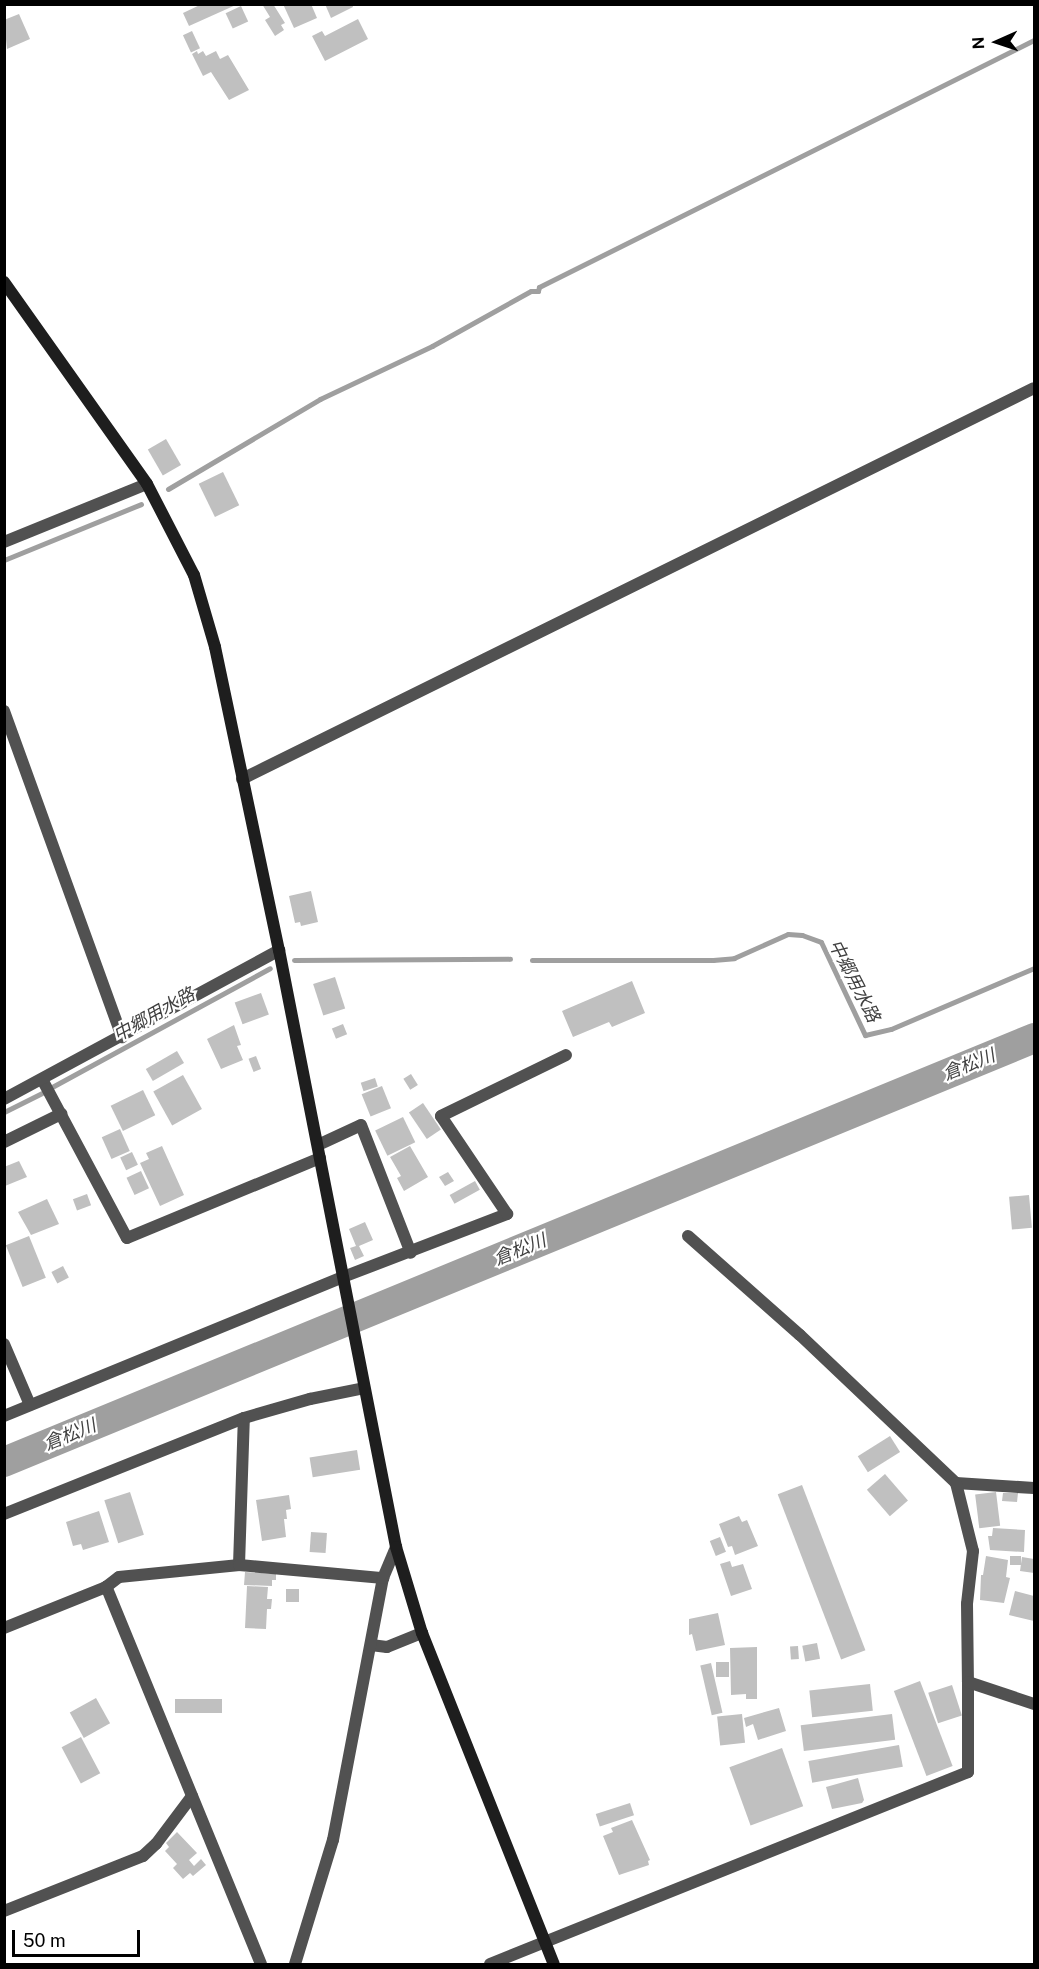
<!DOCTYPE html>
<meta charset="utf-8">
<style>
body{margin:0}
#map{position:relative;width:1039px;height:1969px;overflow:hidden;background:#fff;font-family:"Public Sans","Noto Sans JP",sans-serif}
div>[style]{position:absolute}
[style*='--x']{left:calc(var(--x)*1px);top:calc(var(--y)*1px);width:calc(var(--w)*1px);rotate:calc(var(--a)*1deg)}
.stream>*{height:5px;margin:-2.5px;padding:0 2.5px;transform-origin:2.5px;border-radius:2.5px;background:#9f9f9f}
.river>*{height:30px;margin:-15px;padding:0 15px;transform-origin:15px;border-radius:15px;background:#9f9f9f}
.building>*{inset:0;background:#c0c0c0;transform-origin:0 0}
.street>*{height:12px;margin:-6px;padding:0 6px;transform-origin:6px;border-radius:6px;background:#515151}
.secondary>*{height:12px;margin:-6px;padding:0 6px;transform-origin:6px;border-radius:6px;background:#1e1e1e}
span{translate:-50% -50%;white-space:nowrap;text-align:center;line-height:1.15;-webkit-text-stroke:4.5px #fff;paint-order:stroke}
.water-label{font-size:18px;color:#404040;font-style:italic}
.frame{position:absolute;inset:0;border:6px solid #000;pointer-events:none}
.north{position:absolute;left:967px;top:12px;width:60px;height:60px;-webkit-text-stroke:4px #fff;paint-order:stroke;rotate:267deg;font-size:16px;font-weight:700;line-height:24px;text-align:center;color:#000}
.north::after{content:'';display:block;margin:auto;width:21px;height:27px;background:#000;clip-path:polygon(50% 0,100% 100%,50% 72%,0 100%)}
.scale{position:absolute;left:12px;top:1930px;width:128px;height:27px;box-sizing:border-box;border:3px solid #000;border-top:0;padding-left:8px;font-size:18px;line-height:21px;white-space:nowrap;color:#000;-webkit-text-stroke:4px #fff;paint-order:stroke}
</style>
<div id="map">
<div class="stream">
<div style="--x:168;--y:489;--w:177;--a:-30.6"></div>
<div style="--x:320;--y:399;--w:124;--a:-25.3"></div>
<div style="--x:432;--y:346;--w:113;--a:-29.1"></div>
<div style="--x:531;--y:291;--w:7;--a:0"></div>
<div style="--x:538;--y:291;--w:4;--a:-76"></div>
<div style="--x:539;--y:287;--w:553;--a:-26.52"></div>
<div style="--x:4;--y:560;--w:148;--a:-22.2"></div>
<div style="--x:294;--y:960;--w:216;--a:-0.3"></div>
<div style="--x:532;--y:960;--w:181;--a:0"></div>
<div style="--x:713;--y:960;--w:21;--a:-5"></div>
<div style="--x:734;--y:958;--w:59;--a:-24"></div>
<div style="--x:788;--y:934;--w:14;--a:4"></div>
<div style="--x:802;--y:935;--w:20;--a:20"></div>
<div style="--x:821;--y:942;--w:103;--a:64.7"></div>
<div style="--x:865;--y:1035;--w:27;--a:-13"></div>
<div style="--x:891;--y:1029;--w:155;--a:-23.1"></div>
<div style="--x:52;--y:1087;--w:248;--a:-28.6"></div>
<div style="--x:4;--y:1112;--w:42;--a:-26.6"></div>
</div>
<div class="river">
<div style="--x:4;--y:1462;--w:1114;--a:-22.37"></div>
</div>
<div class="building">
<div style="clip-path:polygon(202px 4px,238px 4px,189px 26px,183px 13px)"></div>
<div style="clip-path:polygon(262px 4px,273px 4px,285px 23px,281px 25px,284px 30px,275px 36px,265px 20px,270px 17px)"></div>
<div style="clip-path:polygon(283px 4px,311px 4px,317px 18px,294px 28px)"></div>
<div style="clip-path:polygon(325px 4px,352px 4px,353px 7px,331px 18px)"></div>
<div style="left:241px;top:6px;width:17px;height:17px;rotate:65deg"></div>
<div style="clip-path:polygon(19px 14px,30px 39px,7px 49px,4px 20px)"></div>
<div style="clip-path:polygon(358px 19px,368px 39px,325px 61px,312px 36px,322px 31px,325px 36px)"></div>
<div style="left:192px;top:31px;width:19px;height:10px;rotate:65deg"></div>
<div style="clip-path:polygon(197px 51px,198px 54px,203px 51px,206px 56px,216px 51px,220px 59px,228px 55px,249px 90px,229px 100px,211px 72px,203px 76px,192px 54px)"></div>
<div style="left:166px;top:439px;width:30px;height:21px;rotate:60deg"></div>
<div style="left:223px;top:472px;width:37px;height:27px;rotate:64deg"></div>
<div style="clip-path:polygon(311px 891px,318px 922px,301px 926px,300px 922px,295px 923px,289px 896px)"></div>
<div style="left:335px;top:977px;width:33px;height:23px;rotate:72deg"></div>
<div style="clip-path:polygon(632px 981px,645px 1013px,612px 1027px,609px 1022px,573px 1037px,562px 1011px)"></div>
<div style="left:261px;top:993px;width:23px;height:28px;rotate:70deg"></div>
<div style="left:343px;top:1024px;width:11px;height:12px;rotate:68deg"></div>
<div style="clip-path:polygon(234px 1025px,241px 1045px,237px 1046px,243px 1060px,221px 1069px,207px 1039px)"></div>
<div style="left:177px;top:1051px;width:14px;height:36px;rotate:60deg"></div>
<div style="left:256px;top:1056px;width:14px;height:8px;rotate:69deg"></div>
<div style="left:411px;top:1074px;width:13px;height:9px;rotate:58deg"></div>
<div style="left:183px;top:1075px;width:39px;height:34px;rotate:61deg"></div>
<div style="left:375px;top:1078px;width:9px;height:15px;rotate:72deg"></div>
<div style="left:382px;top:1086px;width:24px;height:22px;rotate:68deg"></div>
<div style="left:143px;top:1090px;width:28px;height:36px;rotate:64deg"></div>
<div style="left:423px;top:1103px;width:32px;height:17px;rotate:56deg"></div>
<div style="left:403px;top:1117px;width:28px;height:31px;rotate:64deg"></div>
<div style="left:120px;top:1129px;width:24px;height:20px;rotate:66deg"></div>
<div style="clip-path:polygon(162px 1146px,184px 1195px,160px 1206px,140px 1163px,149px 1159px,146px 1153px)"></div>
<div style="clip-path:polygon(410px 1146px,428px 1177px,404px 1191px,397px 1178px,401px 1176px,390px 1157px)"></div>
<div style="left:132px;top:1152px;width:14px;height:13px;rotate:65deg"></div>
<div style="clip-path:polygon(19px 1161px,27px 1177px,5px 1186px,4px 1167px)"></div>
<div style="left:141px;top:1171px;width:19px;height:16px;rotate:65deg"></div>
<div style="clip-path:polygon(448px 1172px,454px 1181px,445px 1186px,439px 1177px)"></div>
<div style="left:475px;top:1181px;width:10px;height:29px;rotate:61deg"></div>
<div style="left:87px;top:1194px;width:12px;height:15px;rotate:70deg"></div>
<div style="left:1029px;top:1195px;width:33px;height:20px;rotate:85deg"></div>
<div style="clip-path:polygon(47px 1199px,59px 1224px,31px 1235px,18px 1212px)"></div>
<div style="clip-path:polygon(365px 1222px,373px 1240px,359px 1246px,364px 1256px,355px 1260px,350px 1248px,356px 1246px,349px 1229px)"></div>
<div style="left:29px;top:1236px;width:45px;height:25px;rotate:68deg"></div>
<div style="left:63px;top:1266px;width:13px;height:13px;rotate:63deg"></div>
<div style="left:890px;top:1436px;width:19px;height:38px;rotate:58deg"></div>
<div style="left:357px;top:1450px;width:20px;height:48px;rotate:81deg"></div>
<div style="left:885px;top:1474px;width:35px;height:24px;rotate:49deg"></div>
<div style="left:802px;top:1485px;width:177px;height:26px;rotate:69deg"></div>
<div style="left:130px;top:1492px;width:45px;height:27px;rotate:72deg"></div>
<div style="left:996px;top:1492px;width:34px;height:21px;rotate:83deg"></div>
<div style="clip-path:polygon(1003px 1493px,1018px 1493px,1017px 1502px,1002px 1501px)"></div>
<div style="clip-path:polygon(289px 1495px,291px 1509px,286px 1510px,287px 1519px,284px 1519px,286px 1537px,262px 1541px,256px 1500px)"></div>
<div style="clip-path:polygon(99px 1511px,109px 1542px,83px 1550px,81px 1544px,73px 1546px,66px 1522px)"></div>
<div style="clip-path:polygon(739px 1516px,742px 1522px,747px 1520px,758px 1546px,735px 1555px,732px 1546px,728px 1547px,719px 1524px)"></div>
<div style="clip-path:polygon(993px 1528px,1025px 1530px,1024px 1552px,990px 1550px,988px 1536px,992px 1536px)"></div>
<div style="left:311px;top:1532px;width:16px;height:20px;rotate:4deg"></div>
<div style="left:720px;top:1537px;width:16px;height:11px;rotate:68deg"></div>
<div style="clip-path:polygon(986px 1556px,1008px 1560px,1006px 1577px,1010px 1578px,1004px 1603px,980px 1600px,981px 1575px,983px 1575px)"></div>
<div style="left:1010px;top:1556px;width:11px;height:9px"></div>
<div style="clip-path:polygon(1022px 1557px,1034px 1559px,1034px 1573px,1020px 1571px)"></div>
<div style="clip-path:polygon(730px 1561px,732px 1567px,743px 1564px,752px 1589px,731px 1596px,720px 1564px)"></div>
<div style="clip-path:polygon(245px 1572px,276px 1574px,276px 1580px,272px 1580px,272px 1586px,244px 1585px)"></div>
<div style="clip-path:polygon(247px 1586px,268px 1587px,267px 1599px,272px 1599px,271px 1609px,267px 1609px,266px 1629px,245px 1628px)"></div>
<div style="left:299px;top:1589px;width:13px;height:13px;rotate:90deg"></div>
<div style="clip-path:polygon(1015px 1591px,1034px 1596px,1034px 1621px,1009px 1615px)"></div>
<div style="clip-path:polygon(718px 1613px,725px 1645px,696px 1651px,692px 1634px,689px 1635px,689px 1619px)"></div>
<div style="left:817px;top:1643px;width:16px;height:15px;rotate:79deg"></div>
<div style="left:798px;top:1646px;width:13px;height:8px;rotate:86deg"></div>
<div style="clip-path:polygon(757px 1647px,757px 1699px,746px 1699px,746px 1694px,731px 1695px,730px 1648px)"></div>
<div style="left:716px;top:1662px;width:13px;height:15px"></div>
<div style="left:711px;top:1663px;width:51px;height:11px;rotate:77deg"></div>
<div style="left:920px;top:1681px;width:91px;height:28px;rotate:69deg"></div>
<div style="left:870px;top:1684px;width:27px;height:61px;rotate:84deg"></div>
<div style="left:952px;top:1685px;width:32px;height:25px;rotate:72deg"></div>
<div style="left:96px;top:1698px;width:29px;height:30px;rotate:61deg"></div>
<div style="left:222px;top:1699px;width:14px;height:47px;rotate:90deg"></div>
<div style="clip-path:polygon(779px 1708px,786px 1731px,758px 1740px,753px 1724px,746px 1727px,744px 1718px)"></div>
<div style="left:742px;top:1714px;width:29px;height:25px;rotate:84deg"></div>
<div style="left:892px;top:1714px;width:26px;height:92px;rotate:83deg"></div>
<div style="left:81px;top:1737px;width:41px;height:22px;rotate:62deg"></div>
<div style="left:899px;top:1745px;width:22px;height:92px;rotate:80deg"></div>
<div style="left:782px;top:1748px;width:62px;height:56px;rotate:70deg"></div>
<div style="clip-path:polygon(858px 1778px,864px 1800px,862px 1803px,832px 1809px,826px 1787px)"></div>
<div style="left:630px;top:1803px;width:13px;height:36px;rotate:72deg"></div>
<div style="clip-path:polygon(632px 1820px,650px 1860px,648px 1861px,649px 1865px,619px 1875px,603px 1836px,613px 1832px,611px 1828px)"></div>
<div style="clip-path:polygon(177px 1832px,197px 1853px,189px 1860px,194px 1866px,201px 1859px,206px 1865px,193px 1876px,190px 1873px,183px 1879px,173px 1868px,177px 1864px,165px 1851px,169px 1847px,166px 1843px)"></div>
</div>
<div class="street">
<div style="--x:4;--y:542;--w:154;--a:-22.1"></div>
<div style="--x:4;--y:711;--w:347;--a:70.1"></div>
<div style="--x:242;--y:779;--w:883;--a:-26.27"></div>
<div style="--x:43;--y:1081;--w:178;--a:61.9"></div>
<div style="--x:127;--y:1238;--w:209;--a:-22.5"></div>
<div style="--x:4;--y:1099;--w:313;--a:-28.4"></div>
<div style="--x:4;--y:1142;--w:64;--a:-26.2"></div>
<div style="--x:318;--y:1145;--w:47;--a:-24.9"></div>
<div style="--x:361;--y:1125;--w:137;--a:68.7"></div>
<div style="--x:688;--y:1236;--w:149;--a:41.5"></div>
<div style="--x:800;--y:1335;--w:215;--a:43.5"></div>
<div style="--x:956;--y:1483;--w:78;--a:3.7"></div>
<div style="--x:4;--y:1344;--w:66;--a:66.9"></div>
<div style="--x:4;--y:1416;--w:366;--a:-22.3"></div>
<div style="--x:343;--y:1277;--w:176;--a:-21"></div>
<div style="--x:507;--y:1214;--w:118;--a:-124"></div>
<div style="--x:441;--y:1116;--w:139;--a:-26"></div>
<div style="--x:956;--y:1483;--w:70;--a:76"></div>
<div style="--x:973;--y:1551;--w:53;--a:96.5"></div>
<div style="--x:967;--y:1604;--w:78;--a:89.3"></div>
<div style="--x:4;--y:1514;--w:258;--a:-21.8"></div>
<div style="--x:244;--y:1418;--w:69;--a:-16.1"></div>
<div style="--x:310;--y:1399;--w:55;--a:-11.5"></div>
<div style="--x:239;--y:1565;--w:147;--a:-88.1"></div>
<div style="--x:4;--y:1628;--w:110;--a:-21.9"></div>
<div style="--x:371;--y:1645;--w:16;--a:7"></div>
<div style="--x:387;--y:1647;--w:38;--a:-22"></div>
<div style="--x:4;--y:1911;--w:149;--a:-21.6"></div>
<div style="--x:143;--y:1856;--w:18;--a:-43"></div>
<div style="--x:156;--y:1844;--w:60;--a:-53.1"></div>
<div style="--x:261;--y:1964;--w:408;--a:-112.3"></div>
<div style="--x:106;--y:1587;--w:16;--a:-38"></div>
<div style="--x:119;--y:1577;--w:121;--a:-5.7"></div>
<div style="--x:239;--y:1565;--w:145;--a:5.2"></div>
<div style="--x:295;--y:1964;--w:130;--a:-73"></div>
<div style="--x:333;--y:1840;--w:267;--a:-79.2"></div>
<div style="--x:383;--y:1578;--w:34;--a:-67"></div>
<div style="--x:490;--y:1964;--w:515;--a:-21.88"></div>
<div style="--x:968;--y:1772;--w:90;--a:-90"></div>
<div style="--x:968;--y:1682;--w:70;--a:18.4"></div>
</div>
<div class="secondary">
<div style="--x:4;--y:282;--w:247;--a:54.7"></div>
<div style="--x:147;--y:484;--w:102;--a:62.7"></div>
<div style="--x:194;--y:575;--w:75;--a:73.7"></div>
<div style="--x:215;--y:647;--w:310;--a:78.1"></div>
<div style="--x:279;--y:950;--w:608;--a:78.91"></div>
<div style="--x:396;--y:1547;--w:90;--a:73.2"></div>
<div style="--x:422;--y:1633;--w:356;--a:68.3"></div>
</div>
<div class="water-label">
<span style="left:854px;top:981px;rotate:63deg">中郷用水路</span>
<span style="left:154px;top:1015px;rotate:-29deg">中郷用水路</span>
<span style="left:969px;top:1065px;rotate:-22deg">倉松川</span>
<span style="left:520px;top:1250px;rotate:-22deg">倉松川</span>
<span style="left:70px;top:1435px;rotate:-22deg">倉松川</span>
</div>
<div class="frame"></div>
<div class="north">N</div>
<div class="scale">50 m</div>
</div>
